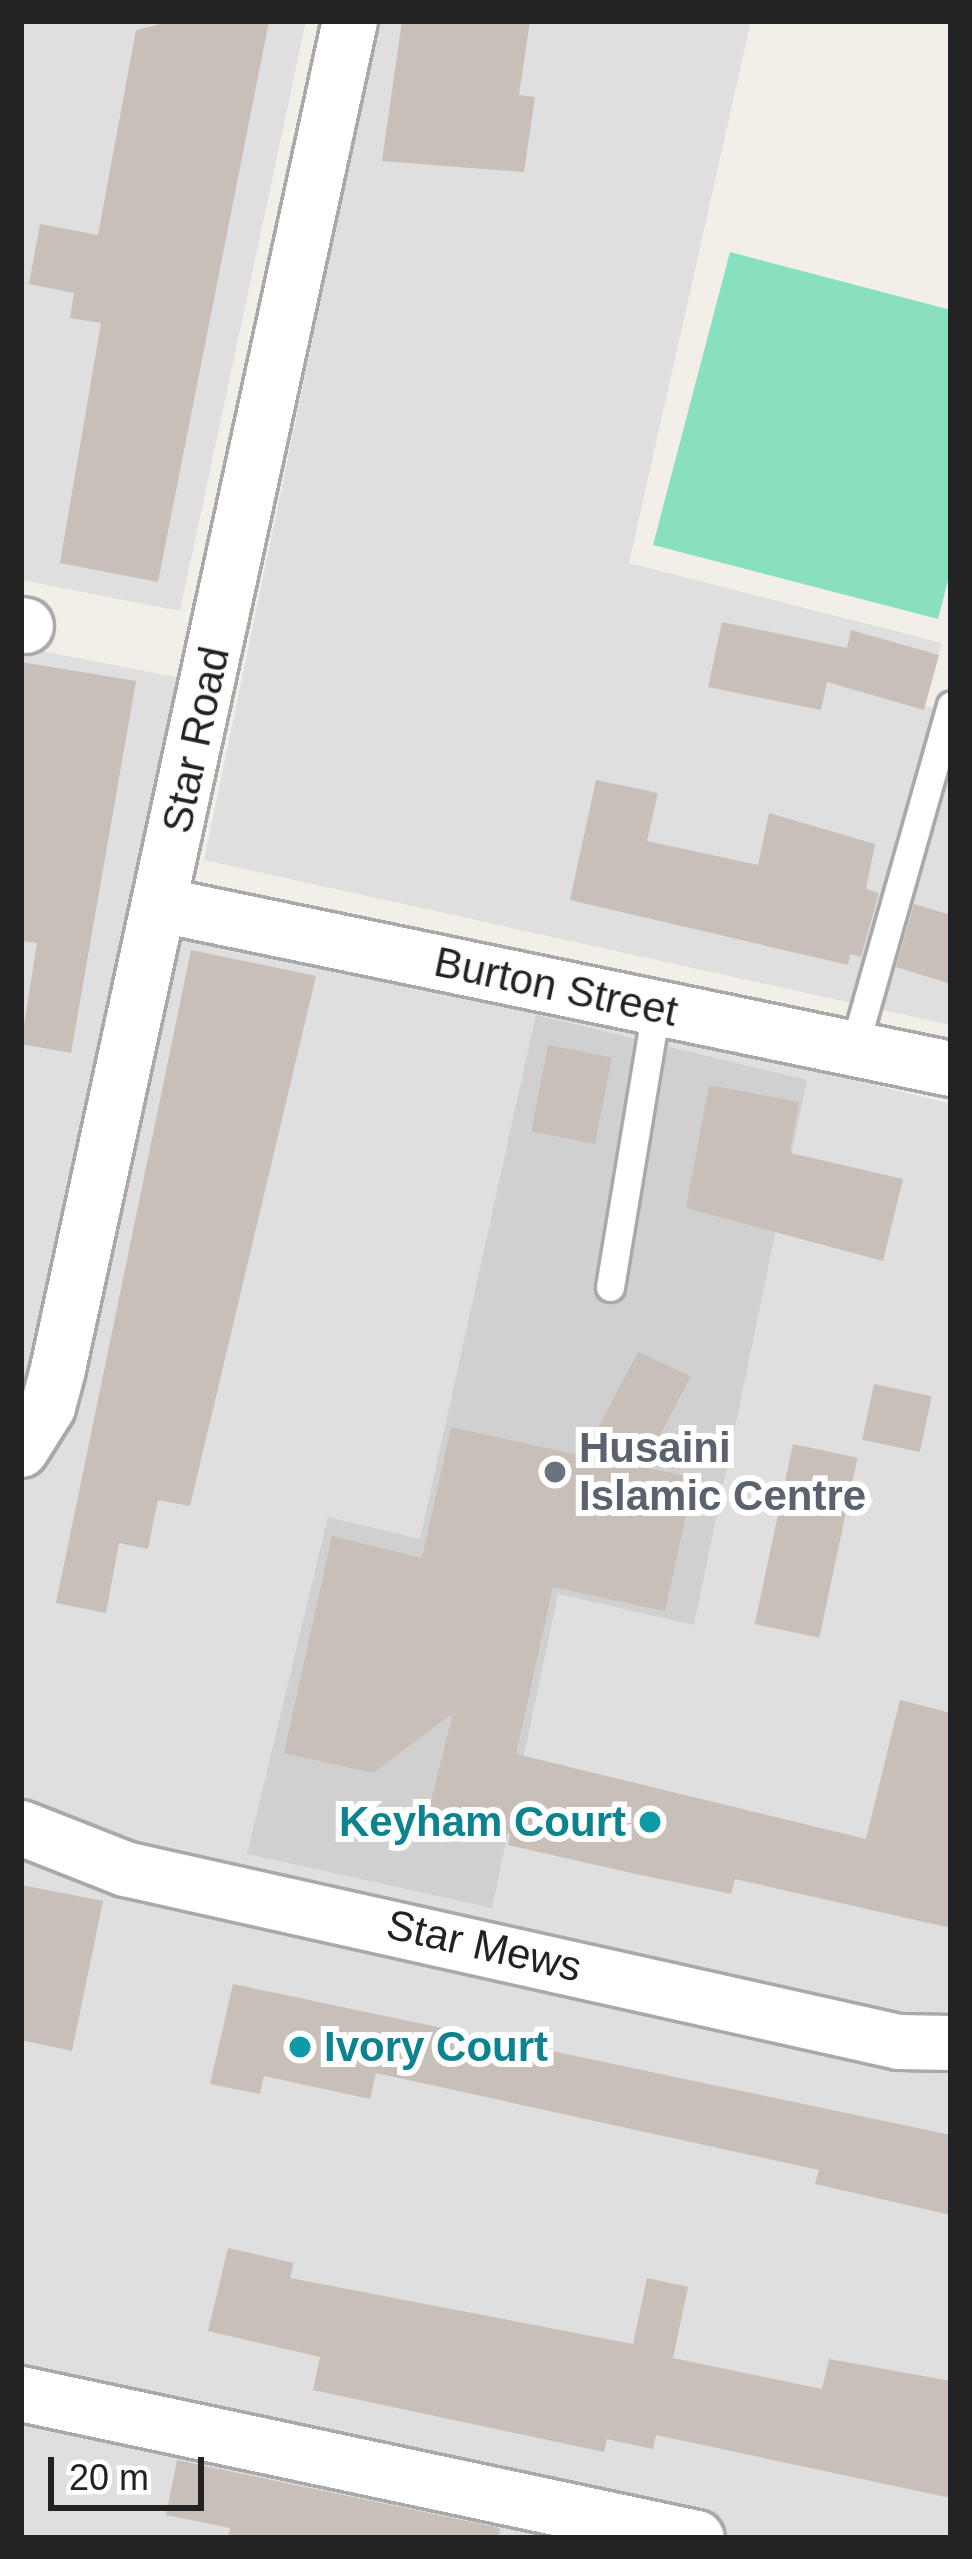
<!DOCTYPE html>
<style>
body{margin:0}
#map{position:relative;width:972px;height:2559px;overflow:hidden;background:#f2efe9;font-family:Arial,sans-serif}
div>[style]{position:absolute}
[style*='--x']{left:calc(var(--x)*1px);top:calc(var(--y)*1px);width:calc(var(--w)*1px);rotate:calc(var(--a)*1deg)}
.residential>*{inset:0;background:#e0dfdf}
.religious>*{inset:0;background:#d0d0d0}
.pitch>*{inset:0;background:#88e0be}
.building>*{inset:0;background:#c7bfb8;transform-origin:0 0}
.roads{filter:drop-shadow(3px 0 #a9a9a9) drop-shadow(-3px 0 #a9a9a9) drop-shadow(0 3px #a9a9a9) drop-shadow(0 -3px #a9a9a9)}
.service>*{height:27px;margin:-13.5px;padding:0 13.5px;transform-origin:13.5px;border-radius:13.5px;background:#fff}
.minor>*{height:54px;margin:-27px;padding:0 27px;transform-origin:27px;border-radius:27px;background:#fff}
.dots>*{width:33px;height:33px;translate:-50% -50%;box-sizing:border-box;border:6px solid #fff;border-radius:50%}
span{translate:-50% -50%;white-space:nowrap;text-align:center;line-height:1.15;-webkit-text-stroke:12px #fff;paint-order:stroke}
.street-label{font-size:42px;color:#222}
.worship-label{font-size:42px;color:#5b616d;font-weight:700}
.left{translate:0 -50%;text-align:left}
.culture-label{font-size:42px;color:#0d838f;font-weight:700}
.right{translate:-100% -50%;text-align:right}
.frame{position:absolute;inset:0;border:24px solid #222;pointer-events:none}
.scale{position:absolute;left:48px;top:2457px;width:156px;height:54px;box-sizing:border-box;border:6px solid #222;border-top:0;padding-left:15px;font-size:36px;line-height:42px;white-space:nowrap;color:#222;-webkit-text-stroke:9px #fff;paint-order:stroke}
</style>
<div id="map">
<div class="residential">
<div style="clip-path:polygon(21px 21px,306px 21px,180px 611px,21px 580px)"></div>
<div style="clip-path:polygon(379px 21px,751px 21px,629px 563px,942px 643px,923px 705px,951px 714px,951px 1025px,204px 860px)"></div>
<div style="clip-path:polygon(21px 647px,191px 680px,21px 1431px)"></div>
<div style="clip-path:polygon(168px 911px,951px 1104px,951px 2538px,21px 2538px,21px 1470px)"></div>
</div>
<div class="religious">
<div style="clip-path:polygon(536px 1015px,807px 1080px,694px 1625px,558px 1594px,492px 1908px,247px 1854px,328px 1517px,420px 1539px)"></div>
</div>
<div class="pitch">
<div style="clip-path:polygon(730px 252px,951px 310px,951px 569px,938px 619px,653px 545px)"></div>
</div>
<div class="building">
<div style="clip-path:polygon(173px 21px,269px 21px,158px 582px,60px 563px,101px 323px,70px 318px,74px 293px,29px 284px,40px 224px,98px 235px,136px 30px)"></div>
<div style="clip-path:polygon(402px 21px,530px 21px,519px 95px,535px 97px,524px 172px,382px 161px)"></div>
<div style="clip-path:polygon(722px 622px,847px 648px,851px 630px,939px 655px,924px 710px,827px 682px,821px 710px,708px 687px)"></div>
<div style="clip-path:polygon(21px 662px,136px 681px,71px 1053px,21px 1044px,37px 943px,21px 941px)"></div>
<div style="clip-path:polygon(596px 780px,658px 793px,647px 841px,758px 865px,769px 813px,875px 844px,866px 889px,879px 893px,861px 957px,850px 954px,848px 965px,570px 900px)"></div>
<div style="clip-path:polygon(914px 904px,951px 915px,951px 984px,896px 967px)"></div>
<div style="clip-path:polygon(191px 950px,316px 976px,190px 1506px,158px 1500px,148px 1549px,119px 1543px,106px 1613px,56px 1603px)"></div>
<div style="left:548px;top:1045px;width:65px;height:88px;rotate:11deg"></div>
<div style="clip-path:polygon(709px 1085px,799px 1102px,790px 1153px,903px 1179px,883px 1261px,686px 1208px)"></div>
<div style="clip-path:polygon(638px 1352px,691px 1376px,643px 1467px,694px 1478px,665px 1611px,553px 1587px,516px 1754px,866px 1839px,900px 1700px,951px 1713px,951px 1928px,735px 1879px,731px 1894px,618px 1870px,508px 1845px,510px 1834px,428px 1813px,453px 1713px,373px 1773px,284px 1753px,332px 1536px,422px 1558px,451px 1427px,583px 1456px)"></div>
<div style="left:874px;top:1384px;width:59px;height:57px;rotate:12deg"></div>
<div style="left:793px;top:1444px;width:66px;height:184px;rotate:12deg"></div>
<div style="clip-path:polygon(21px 1885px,103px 1901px,72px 2051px,21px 2040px)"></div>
<div style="clip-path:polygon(233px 1984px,951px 2135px,951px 2215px,815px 2184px,819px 2170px,376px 2073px,370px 2099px,264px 2076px,260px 2094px,210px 2084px)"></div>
<div style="clip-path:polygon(228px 2248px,294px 2263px,290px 2278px,633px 2344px,647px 2278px,688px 2287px,673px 2358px,822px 2389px,829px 2359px,951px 2381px,951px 2498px,656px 2435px,653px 2449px,607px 2439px,604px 2452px,313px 2390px,320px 2357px,208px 2331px)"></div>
<div style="clip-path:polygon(177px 2460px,500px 2528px,499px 2538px,228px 2538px,230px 2528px,166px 2515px)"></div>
</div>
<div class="roads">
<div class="service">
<div style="--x:854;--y:1048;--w:356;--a:-74.2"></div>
<div style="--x:610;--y:1287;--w:283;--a:-80.6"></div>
</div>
<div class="minor">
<div style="--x:21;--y:625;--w:5;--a:11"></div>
<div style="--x:161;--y:905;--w:807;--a:11.73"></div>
<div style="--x:21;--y:1450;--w:51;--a:-57.9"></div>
<div style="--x:48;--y:1407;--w:39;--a:-75"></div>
<div style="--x:58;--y:1369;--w:1379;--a:-77.78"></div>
<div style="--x:21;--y:1828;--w:112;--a:21.5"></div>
<div style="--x:125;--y:1869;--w:793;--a:12.6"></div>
<div style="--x:899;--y:2042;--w:52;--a:1.1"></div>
<div style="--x:21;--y:2394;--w:691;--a:12.03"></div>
</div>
</div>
<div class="dots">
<div style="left:555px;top:1472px;background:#6b7280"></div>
<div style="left:650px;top:1822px;background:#0f9aa8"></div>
<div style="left:300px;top:2047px;background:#0f9aa8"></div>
</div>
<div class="street-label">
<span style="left:196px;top:740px;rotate:-78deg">Star Road</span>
<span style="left:556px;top:987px;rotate:12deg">Burton Street</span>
<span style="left:484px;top:1946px;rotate:13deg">Star Mews</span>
</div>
<div class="worship-label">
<span class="left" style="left:579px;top:1472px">Husaini<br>Islamic Centre</span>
</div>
<div class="culture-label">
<span class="right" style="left:626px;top:1822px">Keyham Court</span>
<span class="left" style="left:324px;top:2047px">Ivory Court</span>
</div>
<div class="frame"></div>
<div class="scale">20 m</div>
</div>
